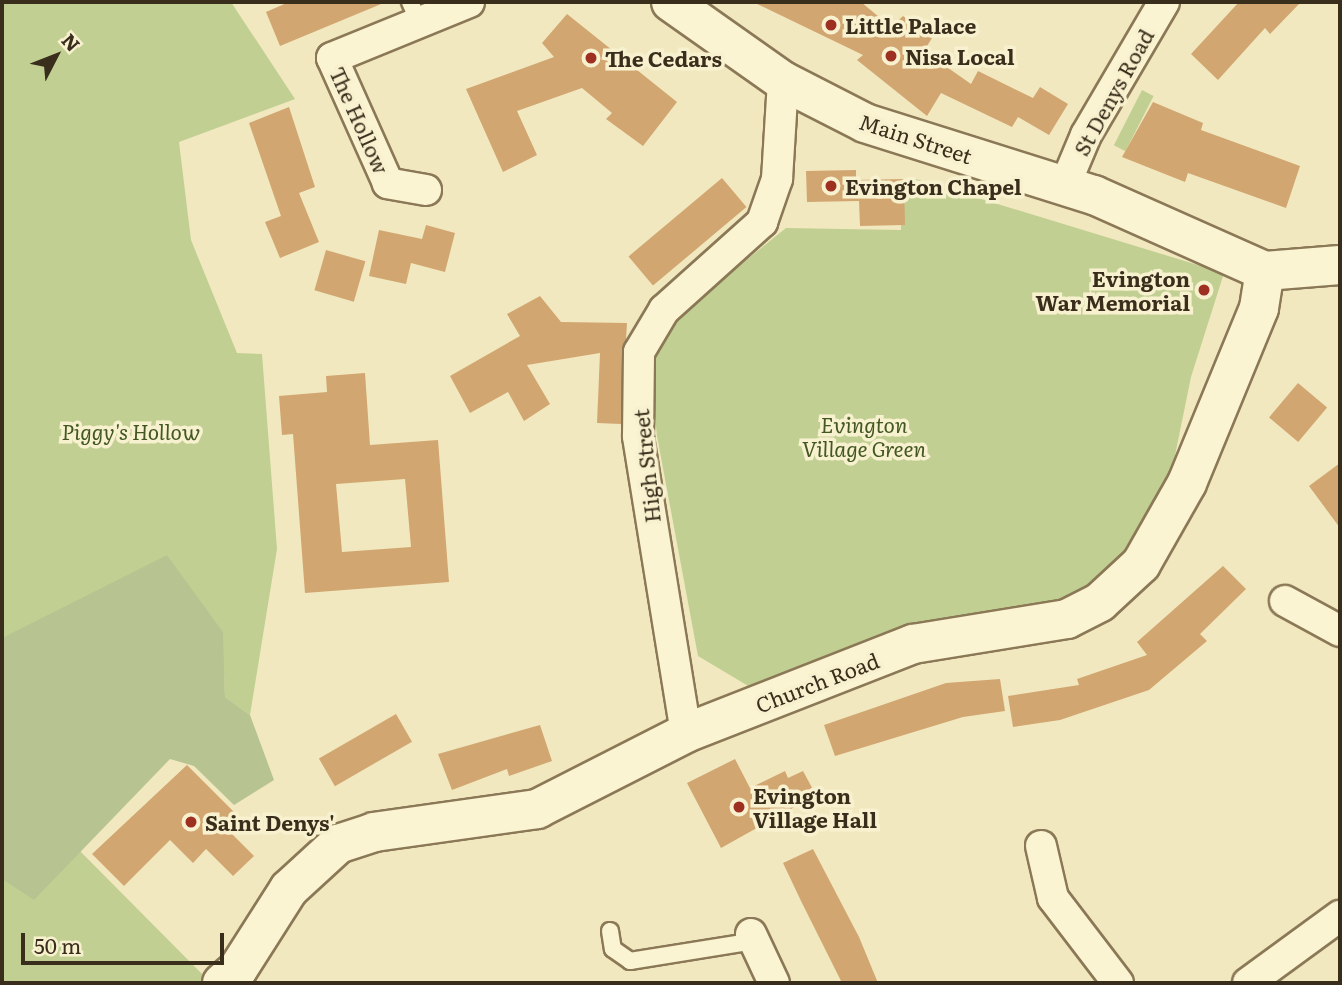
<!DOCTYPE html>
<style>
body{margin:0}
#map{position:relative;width:1342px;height:985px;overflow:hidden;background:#f1e8bf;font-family:Literata,serif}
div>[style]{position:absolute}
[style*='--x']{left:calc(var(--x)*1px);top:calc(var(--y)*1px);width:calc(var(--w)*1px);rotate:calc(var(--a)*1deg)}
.green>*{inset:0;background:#c1d092;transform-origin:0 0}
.cemetery>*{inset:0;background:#b7c492}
.building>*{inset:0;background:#d2a671;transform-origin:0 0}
.roads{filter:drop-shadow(2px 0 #8b7856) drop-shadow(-2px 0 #8b7856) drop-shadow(0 2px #8b7856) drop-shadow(0 -2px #8b7856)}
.lane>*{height:16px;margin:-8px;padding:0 8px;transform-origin:8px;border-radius:8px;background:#fbf4d2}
.street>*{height:30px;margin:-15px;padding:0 15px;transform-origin:15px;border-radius:15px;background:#fbf4d2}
.secondary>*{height:38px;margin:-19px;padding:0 19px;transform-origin:19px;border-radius:19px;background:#fbf4d2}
.dots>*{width:19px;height:19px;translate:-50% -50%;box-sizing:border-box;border:4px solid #f8f1cf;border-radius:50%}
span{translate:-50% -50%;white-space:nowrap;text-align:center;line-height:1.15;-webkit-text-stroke:7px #f8f1cf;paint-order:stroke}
.poi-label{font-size:21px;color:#392d1b;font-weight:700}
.left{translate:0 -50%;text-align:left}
.right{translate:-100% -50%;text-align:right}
.street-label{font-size:21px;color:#392d1b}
.park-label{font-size:21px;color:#425721;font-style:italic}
.frame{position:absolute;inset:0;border:4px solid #392d1b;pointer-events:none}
.north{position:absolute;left:21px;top:21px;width:70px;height:70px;-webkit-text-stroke:5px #f8f1cf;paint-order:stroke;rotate:48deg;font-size:19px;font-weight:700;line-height:28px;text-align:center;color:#392d1b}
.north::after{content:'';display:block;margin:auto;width:24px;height:32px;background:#392d1b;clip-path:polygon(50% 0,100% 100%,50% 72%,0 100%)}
.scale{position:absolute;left:21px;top:933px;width:203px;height:32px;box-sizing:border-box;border:4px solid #392d1b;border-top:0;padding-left:9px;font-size:21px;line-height:24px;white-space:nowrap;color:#392d1b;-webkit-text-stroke:5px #f8f1cf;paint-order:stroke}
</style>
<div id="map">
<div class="green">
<div style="clip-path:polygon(2px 2px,231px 2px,295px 99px,179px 142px,191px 240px,237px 353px,262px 354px,277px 549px,250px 715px,225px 697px,224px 672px,2px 690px)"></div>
<div style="left:1142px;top:90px;width:13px;height:62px;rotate:27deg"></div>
<div style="clip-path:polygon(916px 179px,1224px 273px,1191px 377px,1170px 480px,1119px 565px,1087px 592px,755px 690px,698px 656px,657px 436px,650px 370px,657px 343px,672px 320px,786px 228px,901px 230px,901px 211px)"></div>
<div style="clip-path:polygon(2px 791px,70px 841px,211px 983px,2px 983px)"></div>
</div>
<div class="cemetery">
<div style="clip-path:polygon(167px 555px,223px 632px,225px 697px,250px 715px,274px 780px,234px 805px,194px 766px,170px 759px,34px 900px,2px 879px,2px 638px)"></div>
</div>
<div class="building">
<div style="clip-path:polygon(289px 2px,386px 2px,280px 46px,266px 12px)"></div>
<div style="clip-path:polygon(753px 2px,861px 2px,891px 27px,903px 16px,932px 38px,924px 51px,971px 84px,978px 71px,1033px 98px,1040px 87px,1068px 104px,1049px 135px,1018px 117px,1012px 127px,941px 93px,927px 116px,857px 60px,863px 55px)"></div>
<div style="clip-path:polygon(1239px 2px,1301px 2px,1270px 34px,1265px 28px,1218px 80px,1191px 54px)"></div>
<div style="clip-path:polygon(567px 14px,677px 102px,643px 146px,606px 119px,612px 113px,582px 88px,517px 111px,537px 155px,503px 172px,466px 89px,554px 57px,542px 43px)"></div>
<div style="clip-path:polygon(1153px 102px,1203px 123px,1201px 130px,1300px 166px,1286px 208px,1188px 173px,1185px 182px,1122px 157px)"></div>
<div style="clip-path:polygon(289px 107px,315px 187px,299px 193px,319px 242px,280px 258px,265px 222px,281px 216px,249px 123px)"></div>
<div style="clip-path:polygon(856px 170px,856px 180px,904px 179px,905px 225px,860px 226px,859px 201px,807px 202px,806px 171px)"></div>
<div style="left:722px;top:178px;width:38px;height:122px;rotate:50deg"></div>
<div style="clip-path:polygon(426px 225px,455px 233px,445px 272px,411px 263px,406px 284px,369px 276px,379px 230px,422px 239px)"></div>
<div style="left:326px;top:250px;width:41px;height:42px;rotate:16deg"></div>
<div style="clip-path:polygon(540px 296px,561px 322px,627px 323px,621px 424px,597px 423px,600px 353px,527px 365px,550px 404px,524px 421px,508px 392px,470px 413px,450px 376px,520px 336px,507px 314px)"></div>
<div style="clip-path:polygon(evenodd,365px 373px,370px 445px,438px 440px,449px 582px,305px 593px,293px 434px,282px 435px,279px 396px,327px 392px,326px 376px,365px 373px,405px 479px,411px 547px,342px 552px,336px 484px,405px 479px)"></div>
<div style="left:1298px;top:383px;width:38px;height:45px;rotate:40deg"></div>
<div style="clip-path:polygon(1340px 463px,1340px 528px,1309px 486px)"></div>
<div style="clip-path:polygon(1223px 566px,1246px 589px,1200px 634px,1207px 641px,1149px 690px,1060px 720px,1013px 727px,1008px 696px,1079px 685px,1077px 679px,1147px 655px,1137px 642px)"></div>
<div style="clip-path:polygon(1000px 679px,1005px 711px,963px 717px,835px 756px,824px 725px,946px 683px)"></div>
<div style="left:396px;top:714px;width:32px;height:89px;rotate:60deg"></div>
<div style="clip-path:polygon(540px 725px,552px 761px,509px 776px,507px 769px,452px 790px,438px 754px)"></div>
<div style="clip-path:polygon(735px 759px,750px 788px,785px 771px,788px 778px,803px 771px,816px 795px,721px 848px,687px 783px)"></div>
<div style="clip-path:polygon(187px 765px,239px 817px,227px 829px,254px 856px,233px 876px,206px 849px,193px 863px,170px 840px,124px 886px,92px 854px)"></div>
<div style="clip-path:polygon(813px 849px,859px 937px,878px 983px,842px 983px,802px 903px,783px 863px)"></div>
</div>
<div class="roads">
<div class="lane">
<div style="--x:410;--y:2;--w:22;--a:66"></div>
<div style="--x:610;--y:931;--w:18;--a:81"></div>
<div style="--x:613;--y:949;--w:21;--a:35"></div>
<div style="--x:630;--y:961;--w:127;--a:-9.1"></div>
</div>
<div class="street">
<div style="--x:1065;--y:185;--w:54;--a:-67.2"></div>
<div style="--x:1086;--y:135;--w:154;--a:-59.6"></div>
<div style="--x:426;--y:190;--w:39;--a:-170"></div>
<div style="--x:388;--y:183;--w:137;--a:-114.1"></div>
<div style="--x:332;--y:58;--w:148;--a:-22.2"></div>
<div style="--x:1285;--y:601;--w:63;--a:28.6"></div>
<div style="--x:686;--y:733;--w:301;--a:-99.2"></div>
<div style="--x:638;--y:436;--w:84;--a:-89.3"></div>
<div style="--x:639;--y:352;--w:49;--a:-59.2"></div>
<div style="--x:664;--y:310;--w:132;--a:-41.9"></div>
<div style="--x:762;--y:222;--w:46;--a:-70.8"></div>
<div style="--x:777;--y:179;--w:98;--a:-86.5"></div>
<div style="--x:1041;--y:846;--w:53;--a:77"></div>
<div style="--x:1053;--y:898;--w:107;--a:52.6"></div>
<div style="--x:751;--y:934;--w:54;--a:64.9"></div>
<div style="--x:1248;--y:983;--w:114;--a:-36.1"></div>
</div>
<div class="secondary">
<div style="--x:671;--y:2;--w:137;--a:35.2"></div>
<div style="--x:783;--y:81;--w:92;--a:27.1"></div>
<div style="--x:865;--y:123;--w:240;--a:17.5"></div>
<div style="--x:1094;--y:195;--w:187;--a:24"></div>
<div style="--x:1265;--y:271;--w:75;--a:-4.6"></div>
<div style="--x:222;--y:983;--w:21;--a:-41"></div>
<div style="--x:238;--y:969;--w:95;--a:-57.5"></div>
<div style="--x:289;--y:889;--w:67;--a:-42.6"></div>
<div style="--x:338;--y:844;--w:38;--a:-18"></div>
<div style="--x:374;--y:832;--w:165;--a:-8"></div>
<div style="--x:537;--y:809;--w:167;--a:-27"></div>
<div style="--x:686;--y:733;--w:244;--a:-21.4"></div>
<div style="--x:913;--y:644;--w:156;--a:-9.2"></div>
<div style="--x:1067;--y:619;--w:37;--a:-27"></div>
<div style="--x:1100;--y:602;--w:56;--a:-42.8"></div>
<div style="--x:1141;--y:564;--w:93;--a:-60.4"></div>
<div style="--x:1187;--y:483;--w:189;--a:-67.6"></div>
<div style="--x:1259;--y:308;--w:37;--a:-81"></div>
</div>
</div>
<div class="dots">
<div style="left:831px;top:25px;background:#9e3021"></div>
<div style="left:891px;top:56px;background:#9e3021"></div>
<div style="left:591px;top:58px;background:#9e3021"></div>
<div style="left:831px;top:186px;background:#9e3021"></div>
<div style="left:1204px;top:290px;background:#9e3021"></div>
<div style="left:739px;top:807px;background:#9e3021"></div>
<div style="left:191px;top:822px;background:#9e3021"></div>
</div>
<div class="poi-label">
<span class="left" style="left:845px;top:25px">Little Palace</span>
<span class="left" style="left:905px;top:56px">Nisa Local</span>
<span class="left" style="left:605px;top:58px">The Cedars</span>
<span class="left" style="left:845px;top:186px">Evington Chapel</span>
<span class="right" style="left:1190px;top:290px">Evington<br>War Memorial</span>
<span class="left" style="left:753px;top:807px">Evington<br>Village Hall</span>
<span class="left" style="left:205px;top:822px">Saint Denys'</span>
</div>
<div class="street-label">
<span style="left:1113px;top:92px;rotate:-61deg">St Denys Road</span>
<span style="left:360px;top:120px;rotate:66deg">The Hollow</span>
<span style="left:916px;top:138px;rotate:18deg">Main Street</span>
<span style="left:646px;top:466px;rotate:-96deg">High Street</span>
<span style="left:817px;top:682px;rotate:-21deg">Church Road</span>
</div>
<div class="park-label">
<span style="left:864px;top:436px">Evington<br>Village Green</span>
<span style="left:131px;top:431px">Piggy's Hollow</span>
</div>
<div class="frame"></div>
<div class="north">N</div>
<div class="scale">50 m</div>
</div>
